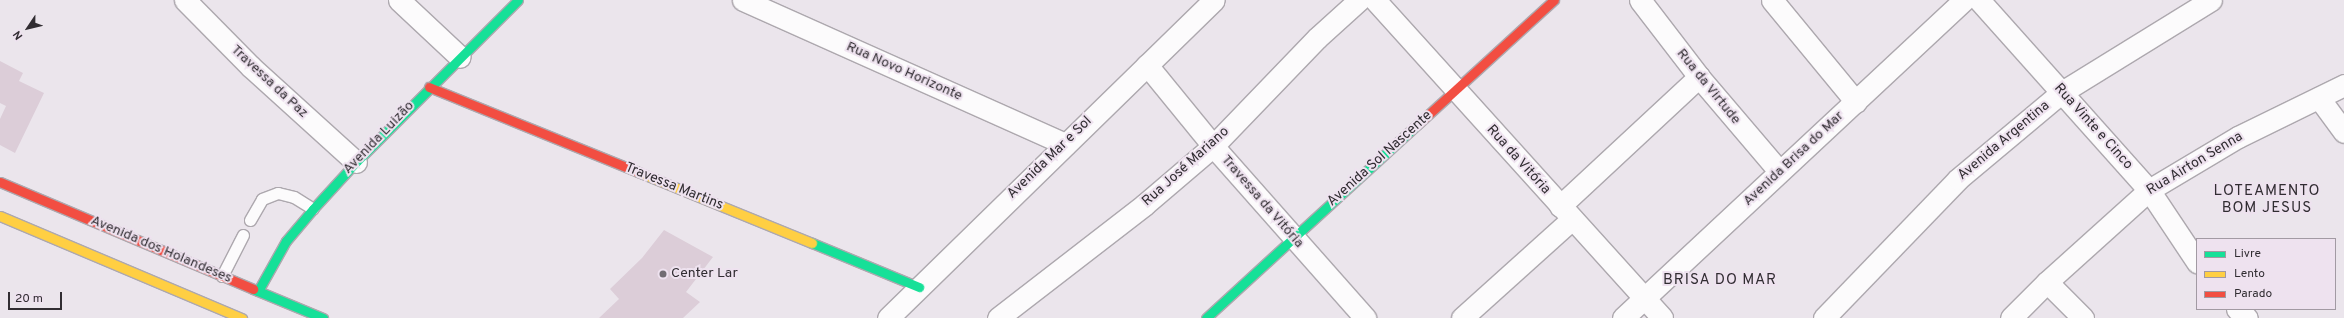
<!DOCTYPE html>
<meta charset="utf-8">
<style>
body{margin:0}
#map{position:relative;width:2344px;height:318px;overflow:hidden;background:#ebe5ec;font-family:Overpass,sans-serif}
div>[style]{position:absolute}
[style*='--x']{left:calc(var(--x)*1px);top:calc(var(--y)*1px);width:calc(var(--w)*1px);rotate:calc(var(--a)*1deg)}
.building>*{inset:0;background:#dccdd8}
.roads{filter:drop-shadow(1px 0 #ada8ae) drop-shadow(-1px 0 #ada8ae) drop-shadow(0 1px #ada8ae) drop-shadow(0 -1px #ada8ae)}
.lane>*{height:11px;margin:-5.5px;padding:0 5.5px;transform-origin:5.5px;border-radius:5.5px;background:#fcfbfc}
.street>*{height:21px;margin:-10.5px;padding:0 10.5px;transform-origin:10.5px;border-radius:10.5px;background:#fcfbfc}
.fast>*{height:9px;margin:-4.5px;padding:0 4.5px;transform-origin:4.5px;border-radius:4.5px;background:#16e098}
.slow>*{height:9px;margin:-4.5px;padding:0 4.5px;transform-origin:4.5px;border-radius:4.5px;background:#ffcf43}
.jam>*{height:9px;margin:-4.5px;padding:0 4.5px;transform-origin:4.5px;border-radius:4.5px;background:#f24e42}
.dots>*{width:11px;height:11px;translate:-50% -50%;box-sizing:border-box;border:2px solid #eee2ef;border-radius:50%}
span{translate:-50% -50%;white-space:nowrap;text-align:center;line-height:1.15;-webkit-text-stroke:4px #eee2ef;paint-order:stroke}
.street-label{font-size:14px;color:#312d32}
.poi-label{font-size:14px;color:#312d32}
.left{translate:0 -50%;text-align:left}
.neighbourhood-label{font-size:15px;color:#312d32;letter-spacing:1px}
.legend{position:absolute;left:2196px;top:238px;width:140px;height:72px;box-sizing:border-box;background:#eee2ef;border:1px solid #a29aa3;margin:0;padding:5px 7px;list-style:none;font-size:12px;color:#312d32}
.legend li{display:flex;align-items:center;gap:8px;height:20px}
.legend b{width:20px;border:1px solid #a29aa3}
.north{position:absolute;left:8px;top:8px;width:40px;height:40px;-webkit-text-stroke:3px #eee2ef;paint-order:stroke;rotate:235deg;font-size:11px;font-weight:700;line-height:16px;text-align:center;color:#312d32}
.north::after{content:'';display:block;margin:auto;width:14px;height:18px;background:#312d32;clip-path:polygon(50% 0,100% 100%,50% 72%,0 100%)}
.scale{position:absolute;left:8px;top:292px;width:54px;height:18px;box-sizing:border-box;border:2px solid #312d32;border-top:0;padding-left:5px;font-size:12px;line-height:14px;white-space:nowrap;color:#312d32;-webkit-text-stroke:3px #eee2ef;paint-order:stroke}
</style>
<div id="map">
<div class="building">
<div style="clip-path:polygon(0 61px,23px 73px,19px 81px,44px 93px,15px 153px,0 145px,0 119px,6px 106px,0 103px)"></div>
<div style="clip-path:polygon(664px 230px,713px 257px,686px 292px,700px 302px,683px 318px,599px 318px,619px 299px,610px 289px,642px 258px)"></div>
</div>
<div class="roads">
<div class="lane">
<div style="--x:250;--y:220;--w:24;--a:-60"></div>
<div style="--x:262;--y:199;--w:17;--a:-21"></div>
<div style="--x:278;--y:193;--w:16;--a:14"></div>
<div style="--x:294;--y:197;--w:22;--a:32"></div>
<div style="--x:222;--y:276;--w:46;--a:-62.9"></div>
</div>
<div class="street">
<div style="--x:185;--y:0;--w:93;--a:45.4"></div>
<div style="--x:250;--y:66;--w:143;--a:42.2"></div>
<div style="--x:399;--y:0;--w:83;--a:43.1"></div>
<div style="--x:743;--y:0;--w:353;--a:24.1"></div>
<div style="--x:1375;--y:0;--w:428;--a:47.9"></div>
<div style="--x:1640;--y:0;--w:97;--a:52.5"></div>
<div style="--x:1699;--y:77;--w:123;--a:49.6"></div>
<div style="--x:1772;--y:0;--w:132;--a:50.5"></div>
<div style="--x:1979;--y:0;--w:255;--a:48.2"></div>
<div style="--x:2149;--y:190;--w:87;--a:56.3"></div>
<div style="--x:1147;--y:65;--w:104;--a:50.8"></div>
<div style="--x:1213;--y:146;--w:230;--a:48.5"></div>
<div style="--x:2319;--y:98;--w:42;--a:53.7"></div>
<div style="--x:1560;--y:206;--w:190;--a:-42.9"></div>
<div style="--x:2047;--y:282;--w:51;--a:45"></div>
<div style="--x:2237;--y:309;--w:13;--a:42"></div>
<div style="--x:888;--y:318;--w:455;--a:-44.3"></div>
<div style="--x:998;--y:318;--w:185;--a:-37.7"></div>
<div style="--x:1144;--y:205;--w:91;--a:-40.5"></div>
<div style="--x:1213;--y:146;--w:150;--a:-46.1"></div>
<div style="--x:1317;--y:38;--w:57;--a:-42.1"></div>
<div style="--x:1462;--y:318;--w:148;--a:-42"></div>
<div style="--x:1623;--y:318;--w:466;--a:-43"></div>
<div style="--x:1824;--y:318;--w:193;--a:-46"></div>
<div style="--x:1958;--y:179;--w:136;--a:-39.9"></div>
<div style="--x:2062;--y:92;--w:175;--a:-31.7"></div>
<div style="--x:2011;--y:318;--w:51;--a:-45"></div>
<div style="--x:2047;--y:282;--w:137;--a:-42"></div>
<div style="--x:2149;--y:190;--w:104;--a:-30.8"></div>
<div style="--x:2238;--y:137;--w:118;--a:-26.1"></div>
</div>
<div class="fast">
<div style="--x:812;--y:243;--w:116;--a:22.4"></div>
<div style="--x:253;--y:289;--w:76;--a:22.5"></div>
<div style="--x:258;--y:291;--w:57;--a:-60.8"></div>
<div style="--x:286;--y:241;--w:42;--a:-49.8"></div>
<div style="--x:313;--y:209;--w:64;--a:-47.5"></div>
<div style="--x:356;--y:162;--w:229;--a:-45"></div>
<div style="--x:1206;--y:318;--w:287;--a:-42.5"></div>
</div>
<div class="slow">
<div style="--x:638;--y:172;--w:188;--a:22.2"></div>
<div style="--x:0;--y:216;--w:263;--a:22.9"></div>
</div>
<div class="jam">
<div style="--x:429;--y:87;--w:226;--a:22.1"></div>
<div style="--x:1418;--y:124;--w:184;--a:-42.4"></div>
<div style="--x:0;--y:182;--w:275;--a:22.9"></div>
</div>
</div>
<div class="dots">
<div style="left:663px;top:274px;background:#726d73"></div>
</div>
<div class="street-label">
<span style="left:904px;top:72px;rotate:24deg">Rua Novo Horizonte</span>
<span style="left:269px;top:82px;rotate:43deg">Travessa da Paz</span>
<span style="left:1708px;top:87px;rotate:51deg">Rua da Virtude</span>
<span style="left:2093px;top:127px;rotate:48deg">Rua Vinte e Cinco</span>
<span style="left:379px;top:138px;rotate:-46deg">Avenida Luizão</span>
<span style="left:2004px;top:141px;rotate:-40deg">Avenida Argentina</span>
<span style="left:1050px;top:158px;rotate:-44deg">Avenida Mar e Sol</span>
<span style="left:1380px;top:159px;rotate:-42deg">Avenida Sol Nascente</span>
<span style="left:1794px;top:159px;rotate:-43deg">Avenida Brisa do Mar</span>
<span style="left:1518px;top:160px;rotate:48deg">Rua da Vitória</span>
<span style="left:2195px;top:164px;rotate:-31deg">Rua Airton Senna</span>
<span style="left:1186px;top:167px;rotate:-42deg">Rua José Mariano</span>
<span style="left:674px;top:187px;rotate:22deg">Travessa Martins</span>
<span style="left:1262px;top:202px;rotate:49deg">Travessa da Vitória</span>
<span style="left:161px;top:250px;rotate:23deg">Avenida dos Holandeses</span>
</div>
<div class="poi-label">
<span class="left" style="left:671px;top:274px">Center Lar</span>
</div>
<div class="neighbourhood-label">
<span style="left:2267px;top:200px">LOTEAMENTO<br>BOM JESUS</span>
<span style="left:1720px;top:281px">BRISA DO MAR</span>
</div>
<ul class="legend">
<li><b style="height:5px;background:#16e098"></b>Livre</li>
<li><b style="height:5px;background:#ffcf43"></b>Lento</li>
<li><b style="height:5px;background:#f24e42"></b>Parado</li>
</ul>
<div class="north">N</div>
<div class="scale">20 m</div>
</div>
